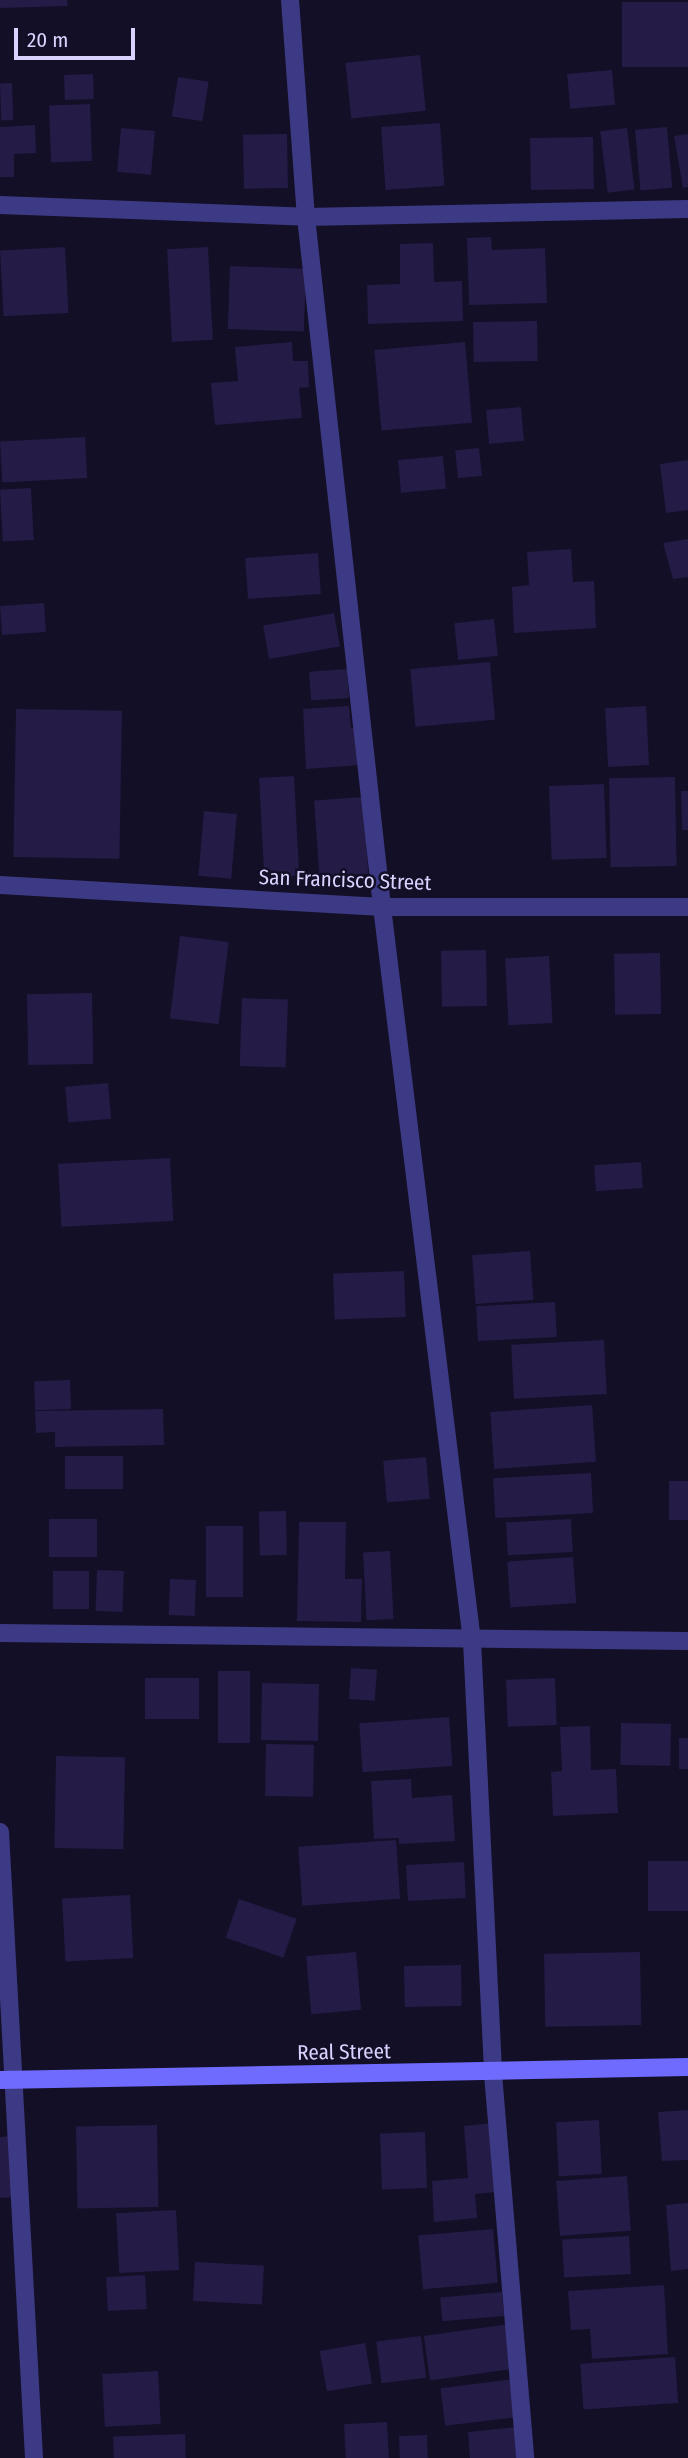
<!DOCTYPE html>
<style>
body{margin:0}
#map{position:relative;width:688px;height:2458px;overflow:hidden;background:#130f26;font-family:"Fira Sans Condensed",sans-serif}
div>[style]{position:absolute}
[style*='--x']{left:calc(var(--x)*1px);top:calc(var(--y)*1px);width:calc(var(--w)*1px);rotate:calc(var(--a)*1deg)}
.building>*{inset:0;background:#241b47;transform-origin:0 0}
.street>*{height:18px;margin:-9px;padding:0 9px;transform-origin:9px;border-radius:9px;background:#3d3a85}
.secondary>*{height:18px;margin:-9px;padding:0 9px;transform-origin:9px;border-radius:9px;background:#6f6bff}
span{translate:-50% -50%;white-space:nowrap;text-align:center;line-height:1.15;-webkit-text-stroke:5px #130f26;paint-order:stroke}
.street-label{font-size:21px;color:#d9d4ff}
.scale{position:absolute;left:14px;top:28px;width:121px;height:32px;box-sizing:border-box;border:4px solid #d9d4ff;border-top:0;padding-left:9px;font-size:21px;line-height:24px;white-space:nowrap;color:#d9d4ff;-webkit-text-stroke:5px #130f26;paint-order:stroke}
</style>
<div id="map">
<div class="building">
<div style="clip-path:polygon(0 0,67px 0,68px 6px,0 8px)"></div>
<div style="left:688px;top:2px;width:65px;height:66px;rotate:90deg"></div>
<div style="left:420px;top:55px;width:56px;height:75px;rotate:84deg"></div>
<div style="left:612px;top:70px;width:35px;height:45px;rotate:85deg"></div>
<div style="left:93px;top:74px;width:25px;height:29px;rotate:88deg"></div>
<div style="left:178px;top:77px;width:31px;height:40px;rotate:9deg"></div>
<div style="left:12px;top:83px;width:37px;height:12px;rotate:88deg"></div>
<div style="left:90px;top:104px;width:57px;height:41px;rotate:88deg"></div>
<div style="left:440px;top:123px;width:63px;height:59px;rotate:86deg"></div>
<div style="clip-path:polygon(35px 125px,36px 153px,14px 154px,14px 177px,0 177px,0 127px)"></div>
<div style="left:667px;top:127px;width:61px;height:32px;rotate:85deg"></div>
<div style="left:121px;top:128px;width:34px;height:44px;rotate:5deg"></div>
<div style="left:627px;top:128px;width:62px;height:27px;rotate:83deg"></div>
<div style="left:287px;top:134px;width:54px;height:44px;rotate:89deg"></div>
<div style="clip-path:polygon(688px 134px,688px 187px,683px 188px,674px 136px)"></div>
<div style="left:593px;top:137px;width:52px;height:63px;rotate:89deg"></div>
<div style="clip-path:polygon(491px 237px,492px 250px,545px 248px,547px 303px,469px 305px,467px 238px)"></div>
<div style="clip-path:polygon(433px 243px,434px 282px,462px 281px,463px 321px,368px 324px,367px 285px,400px 284px,400px 244px)"></div>
<div style="left:65px;top:247px;width:66px;height:65px;rotate:87deg"></div>
<div style="left:208px;top:247px;width:93px;height:41px;rotate:87deg"></div>
<div style="left:230px;top:266px;width:76px;height:63px;rotate:2deg"></div>
<div style="left:537px;top:321px;width:40px;height:64px;rotate:89deg"></div>
<div style="clip-path:polygon(292px 342px,293px 361px,308px 361px,309px 387px,299px 388px,302px 418px,215px 425px,211px 383px,238px 381px,235px 347px)"></div>
<div style="left:465px;top:342px;width:81px;height:91px;rotate:85deg"></div>
<div style="left:521px;top:407px;width:34px;height:35px;rotate:85deg"></div>
<div style="left:85px;top:437px;width:41px;height:85px;rotate:87deg"></div>
<div style="left:479px;top:448px;width:28px;height:24px;rotate:84deg"></div>
<div style="left:443px;top:456px;width:33px;height:45px;rotate:85deg"></div>
<div style="clip-path:polygon(688px 460px,688px 510px,666px 513px,660px 464px)"></div>
<div style="left:31px;top:488px;width:52px;height:31px;rotate:87deg"></div>
<div style="clip-path:polygon(688px 539px,688px 577px,673px 579px,663px 543px)"></div>
<div style="clip-path:polygon(571px 549px,573px 582px,594px 581px,596px 628px,514px 633px,512px 587px,529px 585px,527px 552px)"></div>
<div style="left:318px;top:553px;width:41px;height:73px;rotate:86deg"></div>
<div style="left:44px;top:603px;width:29px;height:44px;rotate:86deg"></div>
<div style="left:334px;top:613px;width:34px;height:72px;rotate:80deg"></div>
<div style="left:494px;top:619px;width:37px;height:40px;rotate:84deg"></div>
<div style="left:490px;top:662px;width:58px;height:80px;rotate:85deg"></div>
<div style="left:347px;top:669px;width:29px;height:38px;rotate:86deg"></div>
<div style="clip-path:polygon(349px 706px,351px 728px,359px 727px,361px 765px,306px 769px,303px 709px)"></div>
<div style="left:646px;top:706px;width:59px;height:41px;rotate:87deg"></div>
<div style="left:16px;top:709px;width:106px;height:148px;rotate:1deg"></div>
<div style="left:294px;top:776px;width:100px;height:35px;rotate:87deg"></div>
<div style="left:675px;top:777px;width:89px;height:66px;rotate:89deg"></div>
<div style="left:604px;top:784px;width:74px;height:55px;rotate:88deg"></div>
<div style="clip-path:polygon(681px 791px,688px 791px,688px 830px,682px 830px)"></div>
<div style="left:363px;top:797px;width:77px;height:49px;rotate:86deg"></div>
<div style="left:204px;top:811px;width:33px;height:65px;rotate:5deg"></div>
<div style="left:180px;top:936px;width:49px;height:83px;rotate:7deg"></div>
<div style="left:486px;top:950px;width:56px;height:45px;rotate:89deg"></div>
<div style="left:660px;top:953px;width:61px;height:46px;rotate:89deg"></div>
<div style="left:549px;top:956px;width:67px;height:44px;rotate:87deg"></div>
<div style="left:92px;top:993px;width:71px;height:65px;rotate:89deg"></div>
<div style="left:242px;top:998px;width:46px;height:68px;rotate:2deg"></div>
<div style="left:108px;top:1083px;width:36px;height:43px;rotate:85deg"></div>
<div style="left:170px;top:1158px;width:63px;height:112px;rotate:87deg"></div>
<div style="left:641px;top:1162px;width:26px;height:47px;rotate:86deg"></div>
<div style="left:530px;top:1251px;width:49px;height:58px;rotate:86deg"></div>
<div style="left:404px;top:1271px;width:46px;height:71px;rotate:88deg"></div>
<div style="left:555px;top:1302px;width:35px;height:79px;rotate:87deg"></div>
<div style="left:604px;top:1340px;width:54px;height:93px;rotate:87deg"></div>
<div style="left:70px;top:1380px;width:29px;height:36px;rotate:88deg"></div>
<div style="left:592px;top:1405px;width:57px;height:102px;rotate:86deg"></div>
<div style="clip-path:polygon(163px 1409px,164px 1445px,55px 1447px,55px 1432px,36px 1433px,35px 1411px)"></div>
<div style="left:65px;top:1456px;width:58px;height:33px"></div>
<div style="left:426px;top:1457px;width:42px;height:43px;rotate:85deg"></div>
<div style="left:591px;top:1473px;width:40px;height:98px;rotate:87deg"></div>
<div style="left:688px;top:1481px;width:39px;height:19px;rotate:90deg"></div>
<div style="left:286px;top:1511px;width:44px;height:27px;rotate:89deg"></div>
<div style="left:49px;top:1519px;width:48px;height:38px"></div>
<div style="left:571px;top:1519px;width:33px;height:65px;rotate:87deg"></div>
<div style="clip-path:polygon(299px 1522px,346px 1522px,345px 1579px,362px 1579px,361px 1622px,297px 1621px)"></div>
<div style="left:243px;top:1526px;width:71px;height:37px;rotate:90deg"></div>
<div style="left:390px;top:1551px;width:68px;height:27px;rotate:87deg"></div>
<div style="left:573px;top:1557px;width:46px;height:66px;rotate:86deg"></div>
<div style="left:97px;top:1570px;width:27px;height:41px;rotate:2deg"></div>
<div style="left:53px;top:1571px;width:36px;height:38px"></div>
<div style="left:170px;top:1579px;width:26px;height:36px;rotate:2deg"></div>
<div style="left:351px;top:1668px;width:26px;height:31px;rotate:4deg"></div>
<div style="left:218px;top:1671px;width:32px;height:72px"></div>
<div style="left:145px;top:1678px;width:54px;height:41px"></div>
<div style="left:555px;top:1678px;width:47px;height:49px;rotate:88deg"></div>
<div style="left:262px;top:1683px;width:57px;height:57px;rotate:1deg"></div>
<div style="left:449px;top:1717px;width:49px;height:90px;rotate:86deg"></div>
<div style="left:621px;top:1723px;width:50px;height:42px;rotate:1deg"></div>
<div style="clip-path:polygon(590px 1726px,591px 1770px,616px 1769px,618px 1813px,553px 1816px,551px 1772px,562px 1771px,560px 1727px)"></div>
<div style="left:688px;top:1738px;width:31px;height:9px;rotate:90deg"></div>
<div style="left:266px;top:1744px;width:48px;height:52px;rotate:1deg"></div>
<div style="left:56px;top:1756px;width:69px;height:92px;rotate:1deg"></div>
<div style="clip-path:polygon(411px 1779px,412px 1798px,452px 1795px,455px 1841px,399px 1844px,399px 1838px,374px 1839px,371px 1781px)"></div>
<div style="left:396px;top:1840px;width:59px;height:98px;rotate:86deg"></div>
<div style="left:688px;top:1861px;width:50px;height:40px;rotate:90deg"></div>
<div style="left:464px;top:1862px;width:36px;height:58px;rotate:87deg"></div>
<div style="left:130px;top:1895px;width:63px;height:68px;rotate:87deg"></div>
<div style="left:239px;top:1899px;width:61px;height:41px;rotate:19deg"></div>
<div style="left:356px;top:1952px;width:58px;height:50px;rotate:85deg"></div>
<div style="left:640px;top:1952px;width:73px;height:96px;rotate:89deg"></div>
<div style="left:461px;top:1965px;width:41px;height:57px;rotate:89deg"></div>
<div style="clip-path:polygon(688px 2110px,688px 2160px,662px 2161px,658px 2112px)"></div>
<div style="left:599px;top:2120px;width:54px;height:43px;rotate:87deg"></div>
<div style="clip-path:polygon(493px 2123px,498px 2192px,475px 2194px,477px 2218px,434px 2222px,432px 2181px,468px 2178px,464px 2126px)"></div>
<div style="left:157px;top:2125px;width:82px;height:81px;rotate:89deg"></div>
<div style="left:425px;top:2132px;width:56px;height:45px;rotate:88deg"></div>
<div style="clip-path:polygon(9px 2136px,15px 2197px,0 2198px,0 2137px)"></div>
<div style="left:627px;top:2176px;width:55px;height:71px;rotate:86deg"></div>
<div style="clip-path:polygon(688px 2203px,688px 2269px,671px 2271px,666px 2205px)"></div>
<div style="left:176px;top:2210px;width:60px;height:60px;rotate:87deg"></div>
<div style="left:493px;top:2229px;width:54px;height:75px;rotate:85deg"></div>
<div style="left:629px;top:2236px;width:38px;height:67px;rotate:87deg"></div>
<div style="left:195px;top:2262px;width:69px;height:39px;rotate:3deg"></div>
<div style="left:145px;top:2275px;width:34px;height:39px;rotate:87deg"></div>
<div style="clip-path:polygon(664px 2285px,668px 2354px,592px 2359px,590px 2329px,571px 2330px,568px 2291px)"></div>
<div style="left:502px;top:2292px;width:24px;height:62px;rotate:85deg"></div>
<div style="left:509px;top:2324px;width:45px;height:86px;rotate:82deg"></div>
<div style="left:421px;top:2336px;width:42px;height:45px;rotate:83deg"></div>
<div style="left:365px;top:2343px;width:41px;height:46px;rotate:80deg"></div>
<div style="left:675px;top:2357px;width:46px;height:95px;rotate:86deg"></div>
<div style="left:158px;top:2371px;width:53px;height:56px;rotate:87deg"></div>
<div style="left:515px;top:2379px;width:38px;height:75px;rotate:83deg"></div>
<div style="left:387px;top:2422px;width:36px;height:43px;rotate:87deg"></div>
<div style="clip-path:polygon(517px 2427px,521px 2458px,470px 2458px,468px 2432px)"></div>
<div style="left:185px;top:2434px;width:24px;height:72px;rotate:88deg"></div>
<div style="left:427px;top:2435px;width:23px;height:28px;rotate:88deg"></div>
</div>
<div class="street">
<div style="--x:290;--y:0;--w:218;--a:85.8"></div>
<div style="--x:306;--y:217;--w:694;--a:83.71"></div>
<div style="--x:382;--y:907;--w:739;--a:83.01"></div>
<div style="--x:472;--y:1641;--w:434;--a:87.2"></div>
<div style="--x:493;--y:2074;--w:385;--a:85.2"></div>
<div style="--x:0;--y:205;--w:306;--a:2.2"></div>
<div style="--x:306;--y:217;--w:382;--a:-1.2"></div>
<div style="--x:0;--y:885;--w:383;--a:3.3"></div>
<div style="--x:382;--y:907;--w:306;--a:0"></div>
<div style="--x:0;--y:1633;--w:688;--a:0.67"></div>
<div style="--x:0;--y:1832;--w:627;--a:86.89"></div>
</div>
<div class="secondary">
<div style="--x:0;--y:2080;--w:688;--a:-1.08"></div>
</div>
<div class="street-label">
<span style="left:345px;top:880px;rotate:2deg">San Francisco Street</span>
<span style="left:344px;top:2052px;rotate:-1deg">Real Street</span>
</div>
<div class="scale">20 m</div>
</div>
